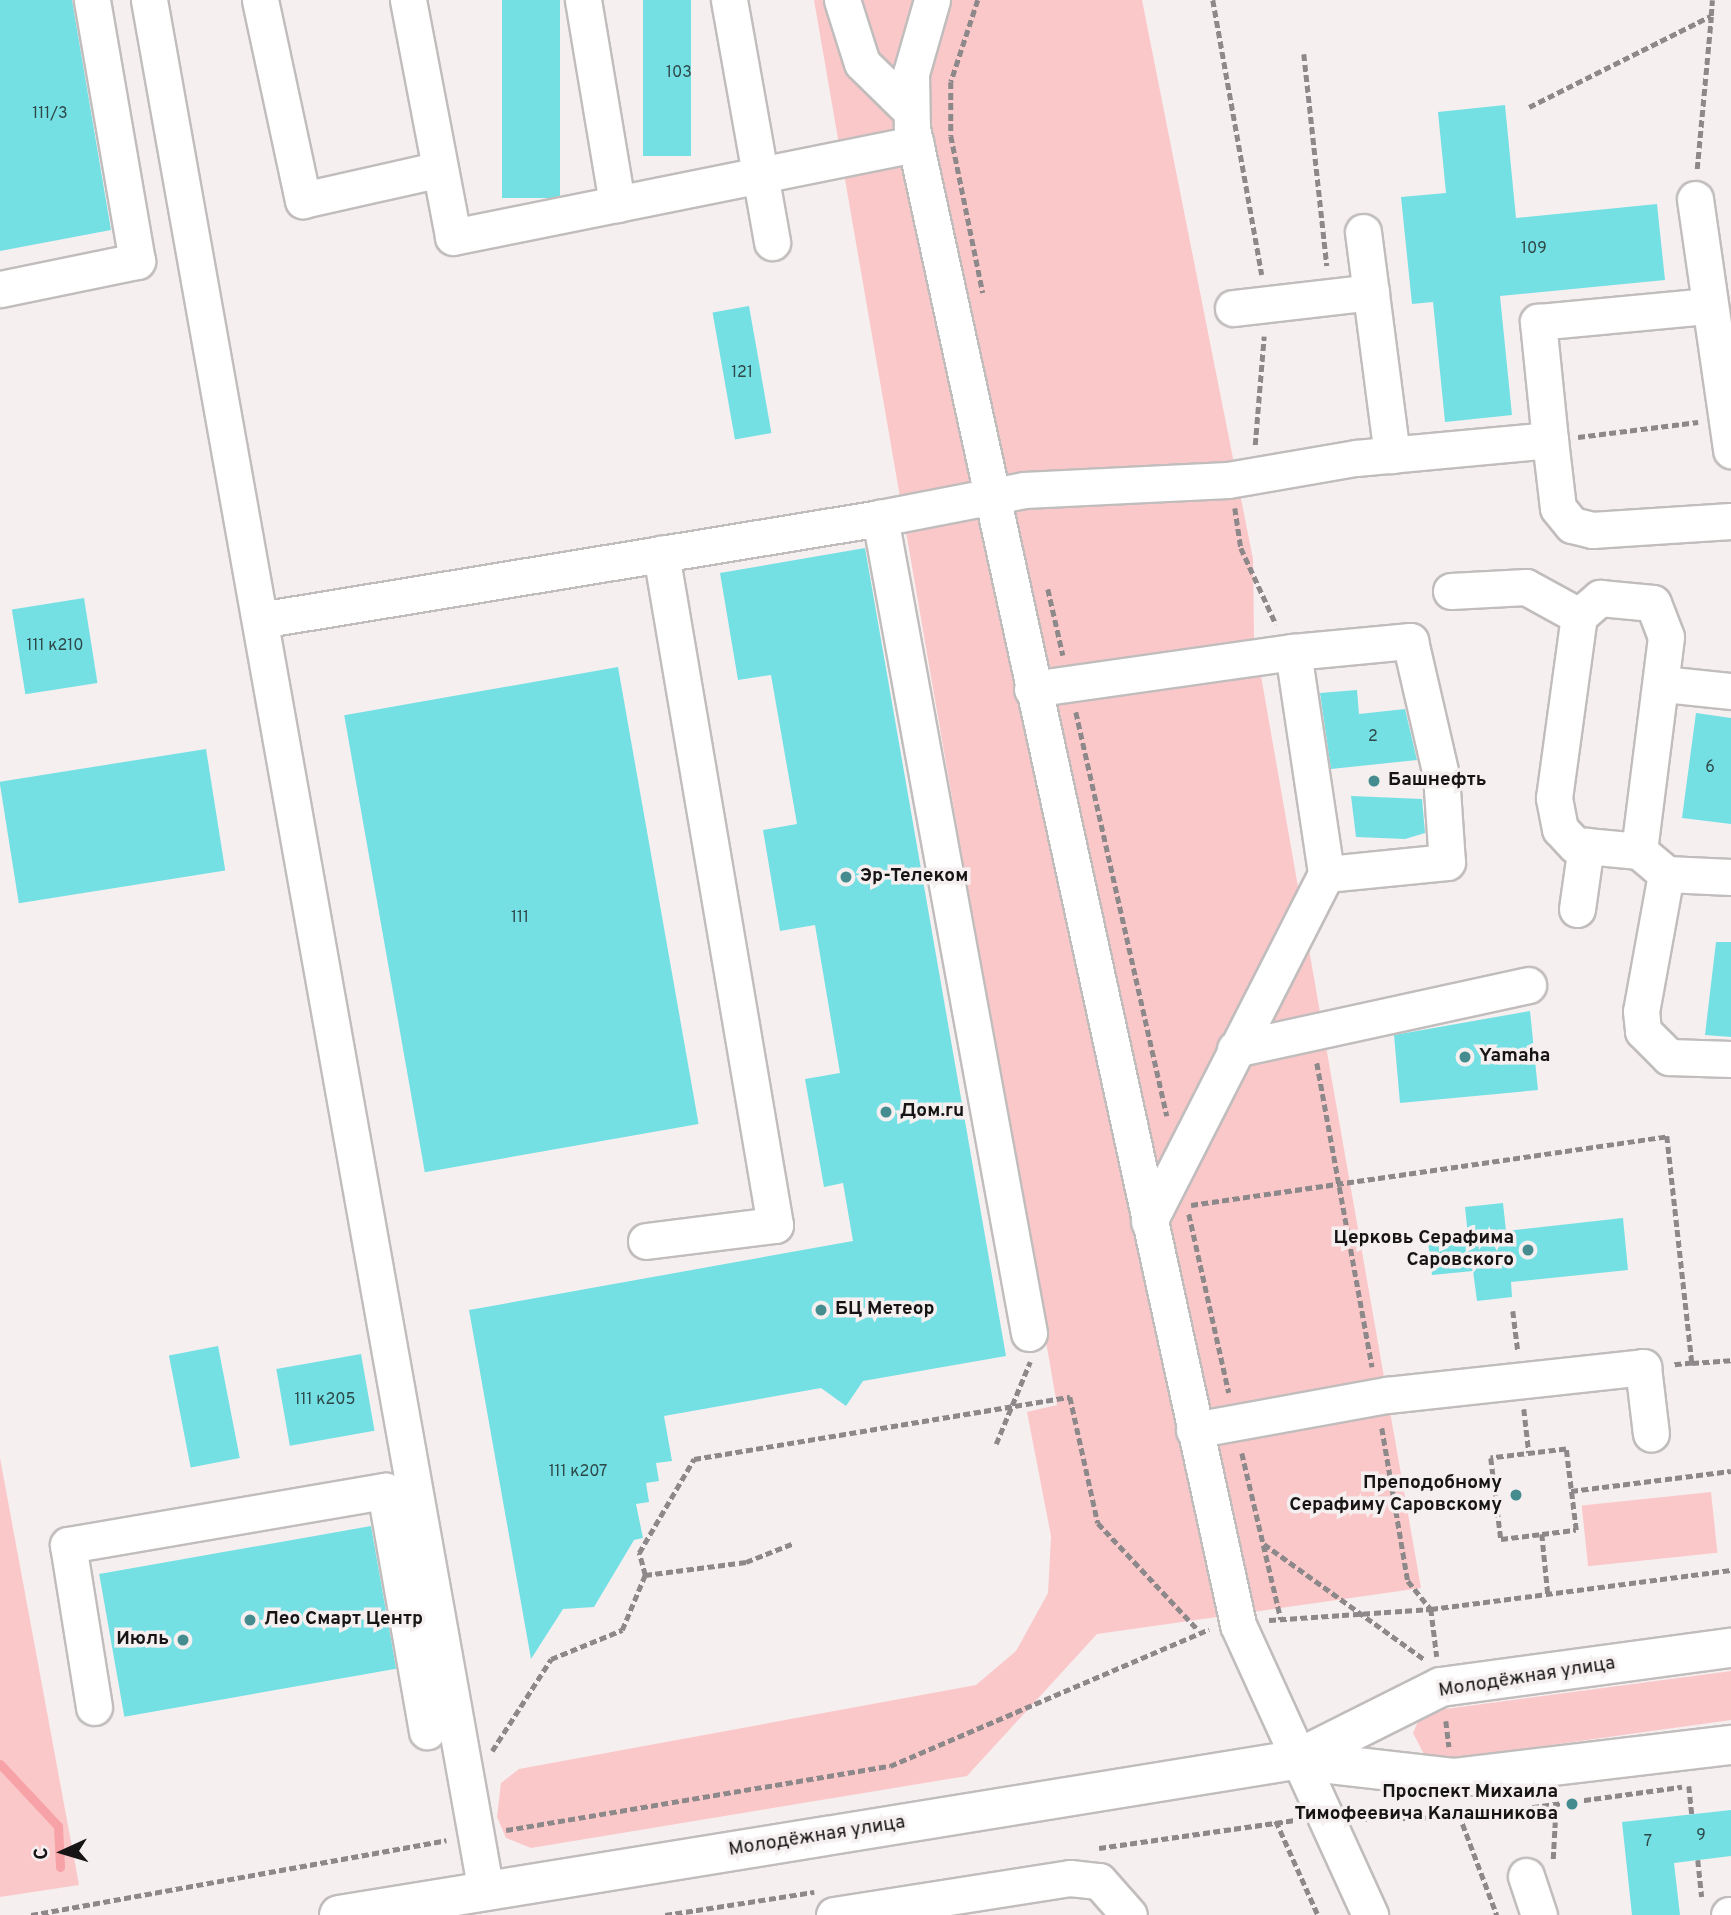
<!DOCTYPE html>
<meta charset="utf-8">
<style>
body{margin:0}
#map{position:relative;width:1731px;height:1915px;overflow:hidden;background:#f5eff0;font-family:Overpass,sans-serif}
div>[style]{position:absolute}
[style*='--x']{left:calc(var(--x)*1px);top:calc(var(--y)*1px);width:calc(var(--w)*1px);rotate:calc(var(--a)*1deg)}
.green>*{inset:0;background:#fbc8ca;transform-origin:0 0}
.stream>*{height:9px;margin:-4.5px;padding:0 4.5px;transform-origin:4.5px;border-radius:4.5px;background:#f6a2a6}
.building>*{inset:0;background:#74e0e3;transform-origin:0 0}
.path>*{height:4.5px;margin-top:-2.25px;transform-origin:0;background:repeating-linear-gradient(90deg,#8d8889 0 7px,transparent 0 10.5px)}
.roads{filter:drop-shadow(2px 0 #c2bdbd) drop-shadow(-2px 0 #c2bdbd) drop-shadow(0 2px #c2bdbd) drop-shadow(0 -2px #c2bdbd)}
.minor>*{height:35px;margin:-17.5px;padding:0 17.5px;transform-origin:17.5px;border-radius:17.5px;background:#fff}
.major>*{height:38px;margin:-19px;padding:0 19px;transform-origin:19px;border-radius:19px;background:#fff}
.dots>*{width:19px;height:19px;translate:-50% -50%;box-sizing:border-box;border:4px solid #f5eff0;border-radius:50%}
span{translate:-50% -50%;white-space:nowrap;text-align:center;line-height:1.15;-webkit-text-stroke:7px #f5eff0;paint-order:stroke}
.number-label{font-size:16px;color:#2e4748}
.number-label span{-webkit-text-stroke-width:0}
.poi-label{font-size:19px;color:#161414;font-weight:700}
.left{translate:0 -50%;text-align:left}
.right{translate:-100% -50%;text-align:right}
.street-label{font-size:19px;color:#161414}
.north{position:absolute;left:28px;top:1817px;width:70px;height:70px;-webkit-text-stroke:5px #f5eff0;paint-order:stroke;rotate:266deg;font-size:19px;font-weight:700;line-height:28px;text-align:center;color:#161414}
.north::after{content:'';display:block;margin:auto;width:24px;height:32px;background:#161414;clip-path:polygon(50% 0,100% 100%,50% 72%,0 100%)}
</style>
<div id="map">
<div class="green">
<div style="clip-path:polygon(814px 0,1142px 0,1253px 559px,1254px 636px,1421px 1588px,1097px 1634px,967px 1776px,531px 1848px,506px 1838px,497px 1817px,501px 1783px,519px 1769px,976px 1685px,1016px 1651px,1048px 1593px,1051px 1536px,1027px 1412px,1057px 1405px)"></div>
<div style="clip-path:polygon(0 1458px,79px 1885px,0 1897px)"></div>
<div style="left:1711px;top:1492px;width:61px;height:130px;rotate:84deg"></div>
<div style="clip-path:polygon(1731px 1671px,1731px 1720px,1428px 1762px,1413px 1733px,1422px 1712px)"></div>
</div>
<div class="stream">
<div style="--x:0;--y:1764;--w:85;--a:46.9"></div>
<div style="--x:58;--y:1826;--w:41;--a:87.2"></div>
</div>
<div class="building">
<div style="clip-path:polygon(0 0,72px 0,111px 230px,0 251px)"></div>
<div style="left:502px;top:0;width:58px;height:198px"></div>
<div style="left:643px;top:0;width:48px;height:156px"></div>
<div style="clip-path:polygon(1505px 105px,1516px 218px,1657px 204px,1665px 280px,1500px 296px,1512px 415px,1445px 422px,1433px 302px,1412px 304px,1401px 197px,1446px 193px,1438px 112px)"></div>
<div style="left:749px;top:306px;width:129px;height:37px;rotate:80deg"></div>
<div style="clip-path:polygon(865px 548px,1006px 1356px,863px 1381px,846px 1406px,821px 1388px,664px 1416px,672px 1461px,656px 1463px,659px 1481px,646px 1483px,649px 1502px,636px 1504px,643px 1538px,634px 1540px,594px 1607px,563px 1609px,531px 1659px,469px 1310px,853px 1241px,843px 1183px,824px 1187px,805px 1079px,840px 1073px,815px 925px,780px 931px,763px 830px,797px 824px,771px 675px,738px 680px,720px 573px)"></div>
<div style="left:84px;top:598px;width:86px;height:73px;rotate:81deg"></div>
<div style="left:618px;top:667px;width:464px;height:278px;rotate:80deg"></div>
<div style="clip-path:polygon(1357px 690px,1359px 714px,1405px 709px,1417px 760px,1331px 769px,1320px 693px)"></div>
<div style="clip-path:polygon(1696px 713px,1731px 718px,1731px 824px,1682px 818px)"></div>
<div style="left:206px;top:749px;width:123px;height:209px;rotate:81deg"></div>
<div style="clip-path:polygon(1351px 796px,1422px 799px,1425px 833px,1405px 839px,1356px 837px)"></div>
<div style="clip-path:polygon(1716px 942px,1731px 942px,1731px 1037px,1705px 1035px)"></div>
<div style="clip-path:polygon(1530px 1011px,1538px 1090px,1400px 1103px,1394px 1035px)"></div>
<div style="clip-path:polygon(1503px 1203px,1506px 1231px,1623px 1218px,1628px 1270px,1511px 1282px,1512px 1297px,1477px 1301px,1473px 1271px,1432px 1275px,1428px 1241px,1468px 1236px,1465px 1207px)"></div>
<div style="left:218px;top:1346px;width:114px;height:50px;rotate:79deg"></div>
<div style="left:361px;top:1354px;width:78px;height:86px;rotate:80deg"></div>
<div style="left:371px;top:1526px;width:145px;height:276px;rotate:80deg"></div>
<div style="clip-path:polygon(1731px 1810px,1731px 1856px,1674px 1863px,1680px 1915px,1632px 1915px,1622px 1822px)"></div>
</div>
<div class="path">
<div style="--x:978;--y:0;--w:86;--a:108.2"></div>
<div style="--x:951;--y:82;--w:54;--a:90"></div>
<div style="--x:951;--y:136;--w:160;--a:78.5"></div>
<div style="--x:1213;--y:0;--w:279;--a:79.9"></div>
<div style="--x:1304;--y:54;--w:213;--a:83.8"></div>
<div style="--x:1529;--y:107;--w:203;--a:-26.6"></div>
<div style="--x:1711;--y:16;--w:16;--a:-86"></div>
<div style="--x:1697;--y:169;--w:153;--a:-84.7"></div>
<div style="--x:1578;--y:437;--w:121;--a:-7.1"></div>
<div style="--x:1255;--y:445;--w:109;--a:-85.3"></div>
<div style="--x:1235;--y:508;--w:40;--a:81.5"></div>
<div style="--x:1241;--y:548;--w:84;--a:65.3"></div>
<div style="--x:1048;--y:589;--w:68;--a:77.2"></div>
<div style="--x:1076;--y:712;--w:414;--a:77.3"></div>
<div style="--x:1317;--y:1063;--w:309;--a:79.7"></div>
<div style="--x:1191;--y:1205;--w:481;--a:-8.2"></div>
<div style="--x:1667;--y:1136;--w:228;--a:83.7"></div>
<div style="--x:1692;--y:1363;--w:20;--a:174"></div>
<div style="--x:1189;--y:1214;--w:183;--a:77.4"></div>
<div style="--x:1513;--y:1311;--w:40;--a:82.9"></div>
<div style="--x:1692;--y:1363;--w:39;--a:-4"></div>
<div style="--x:1524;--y:1409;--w:44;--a:83.5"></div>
<div style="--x:1382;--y:1428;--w:155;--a:80.4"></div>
<div style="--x:1408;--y:1581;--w:36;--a:51"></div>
<div style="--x:1431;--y:1609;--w:48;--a:82.9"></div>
<div style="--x:996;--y:1444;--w:89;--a:-67.5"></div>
<div style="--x:1242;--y:1453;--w:171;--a:76.8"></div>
<div style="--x:1571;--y:1491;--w:161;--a:-7.1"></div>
<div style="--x:1542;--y:1534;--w:34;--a:-7"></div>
<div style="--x:1576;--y:1530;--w:82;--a:-97"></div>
<div style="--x:1566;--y:1449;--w:76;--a:173.2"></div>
<div style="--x:1491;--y:1458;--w:82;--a:83"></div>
<div style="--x:1501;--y:1539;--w:41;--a:-7"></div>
<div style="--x:1542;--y:1534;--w:60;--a:84.3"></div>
<div style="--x:1264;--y:1544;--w:197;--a:35.7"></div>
<div style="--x:645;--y:1575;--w:102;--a:-7.3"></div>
<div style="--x:746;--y:1562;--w:52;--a:-21.6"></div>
<div style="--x:1269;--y:1620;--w:162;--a:-3.9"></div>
<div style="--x:1431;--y:1609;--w:303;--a:-7.4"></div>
<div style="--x:1446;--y:1721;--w:26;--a:83"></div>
<div style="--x:492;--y:1751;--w:109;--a:-57.3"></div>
<div style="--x:551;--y:1659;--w:77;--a:-22.2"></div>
<div style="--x:622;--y:1630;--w:60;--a:-67.3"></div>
<div style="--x:645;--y:1575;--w:23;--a:-105"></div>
<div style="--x:639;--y:1553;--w:109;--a:-59.7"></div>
<div style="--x:694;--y:1459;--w:381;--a:-9.4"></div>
<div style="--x:1070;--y:1397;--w:129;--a:77.5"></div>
<div style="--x:1098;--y:1523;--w:146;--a:46.9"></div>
<div style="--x:1689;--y:1786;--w:28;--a:84"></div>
<div style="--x:1459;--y:1814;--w:108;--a:69.4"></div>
<div style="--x:1360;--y:1819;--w:99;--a:-1.2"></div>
<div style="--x:1459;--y:1817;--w:225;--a:-7.7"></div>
<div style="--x:1276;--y:1821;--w:103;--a:65.9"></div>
<div style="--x:506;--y:1830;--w:389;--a:-9.5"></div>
<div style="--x:890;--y:1766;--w:347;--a:-23.2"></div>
<div style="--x:1099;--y:1848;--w:198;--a:-8.1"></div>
<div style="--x:1553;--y:1859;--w:55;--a:-86.9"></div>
<div style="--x:1698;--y:1860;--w:37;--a:84"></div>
<div style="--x:31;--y:1915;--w:422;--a:-10.2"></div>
<div style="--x:665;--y:1915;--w:151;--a:-8.8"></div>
</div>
<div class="roads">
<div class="minor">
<div style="--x:149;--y:0;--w:1921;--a:79.9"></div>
<div style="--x:260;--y:0;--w:205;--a:77.9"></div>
<div style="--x:303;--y:200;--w:136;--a:-12.7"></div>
<div style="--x:408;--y:0;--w:241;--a:79.2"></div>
<div style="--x:453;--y:237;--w:472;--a:-11.4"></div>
<div style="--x:583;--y:0;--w:207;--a:80.5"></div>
<div style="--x:729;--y:0;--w:246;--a:79.9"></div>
<div style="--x:842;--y:0;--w:66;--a:72.4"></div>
<div style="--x:862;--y:63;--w:66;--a:44.4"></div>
<div style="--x:932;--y:0;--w:76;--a:106"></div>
<div style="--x:911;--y:73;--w:55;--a:89"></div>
<div style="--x:912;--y:128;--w:1532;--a:77.71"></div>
<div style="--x:1238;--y:1625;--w:319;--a:65.5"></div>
<div style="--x:1695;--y:199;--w:254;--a:81.8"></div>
<div style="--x:1363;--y:232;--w:225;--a:82.6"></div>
<div style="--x:0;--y:289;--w:140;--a:-11.6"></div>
<div style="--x:137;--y:261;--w:265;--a:-99.8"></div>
<div style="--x:1233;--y:308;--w:139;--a:-6.6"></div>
<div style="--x:1550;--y:440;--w:119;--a:-95.8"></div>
<div style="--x:1538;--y:322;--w:170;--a:-5.4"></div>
<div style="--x:1451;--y:591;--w:75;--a:-3.1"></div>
<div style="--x:1526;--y:587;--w:60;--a:28.7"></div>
<div style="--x:260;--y:620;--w:628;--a:-9.34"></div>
<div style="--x:1293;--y:652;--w:118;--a:-5.4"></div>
<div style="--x:1410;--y:641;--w:138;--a:77"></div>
<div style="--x:1441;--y:775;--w:87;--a:86.1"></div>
<div style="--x:1447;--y:862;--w:122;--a:174.3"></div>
<div style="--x:1663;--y:684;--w:68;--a:5.9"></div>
<div style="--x:1032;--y:689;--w:264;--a:-8.1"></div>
<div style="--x:1293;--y:652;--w:224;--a:81.5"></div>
<div style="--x:1326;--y:874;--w:390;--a:117"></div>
<div style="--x:1639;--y:851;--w:64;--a:-174.6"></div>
<div style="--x:1575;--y:845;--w:22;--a:-133"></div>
<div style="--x:1560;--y:829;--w:32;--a:-101"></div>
<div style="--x:1554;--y:798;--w:184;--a:-82.2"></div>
<div style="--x:1579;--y:616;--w:28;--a:-41"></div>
<div style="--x:1600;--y:598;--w:53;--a:5.4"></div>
<div style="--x:1653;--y:603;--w:36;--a:69"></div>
<div style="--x:1666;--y:637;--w:216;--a:97.2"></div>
<div style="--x:1639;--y:851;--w:35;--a:40"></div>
<div style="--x:1666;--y:874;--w:65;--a:2.6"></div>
<div style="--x:1666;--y:874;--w:139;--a:100.3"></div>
<div style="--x:1641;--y:1011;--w:20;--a:84"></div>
<div style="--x:1643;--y:1031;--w:37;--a:45"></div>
<div style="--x:1669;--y:1057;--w:62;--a:1.8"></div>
<div style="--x:1577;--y:909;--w:64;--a:-81.9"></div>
<div style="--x:1235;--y:1049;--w:300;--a:-12.3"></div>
<div style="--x:646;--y:1241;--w:130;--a:-7.1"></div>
<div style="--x:775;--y:1225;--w:681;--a:-99.64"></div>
<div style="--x:1029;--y:1333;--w:829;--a:-100.36"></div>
<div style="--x:880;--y:518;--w:147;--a:-11"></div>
<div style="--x:1024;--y:490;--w:204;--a:-2.8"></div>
<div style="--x:1228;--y:480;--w:130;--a:-9.8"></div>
<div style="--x:1356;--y:458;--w:195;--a:-5.3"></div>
<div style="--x:1550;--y:440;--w:68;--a:83.3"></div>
<div style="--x:1558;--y:508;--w:22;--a:51"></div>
<div style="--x:1572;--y:525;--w:21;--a:14"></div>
<div style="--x:1592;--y:530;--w:139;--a:-3.7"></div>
<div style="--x:1194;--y:1430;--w:196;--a:-10.3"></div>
<div style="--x:1387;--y:1395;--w:258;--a:-6.2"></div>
<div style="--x:1643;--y:1367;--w:67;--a:83.2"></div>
<div style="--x:94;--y:1707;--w:164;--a:-99.1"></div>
<div style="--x:68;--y:1545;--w:322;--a:-9.7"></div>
<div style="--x:385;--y:1491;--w:244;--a:80.1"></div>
<div style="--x:1526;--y:1876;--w:41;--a:71.6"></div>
<div style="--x:834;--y:1915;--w:239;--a:-8.9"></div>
<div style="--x:1070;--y:1878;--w:29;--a:6"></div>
<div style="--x:1099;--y:1881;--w:45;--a:48.6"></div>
<div style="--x:1729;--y:1915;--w:2;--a:0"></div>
</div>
<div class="major">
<div style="--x:1295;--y:1760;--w:163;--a:-26.6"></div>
<div style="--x:1441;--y:1687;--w:293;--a:-7.7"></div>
<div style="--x:339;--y:1915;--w:968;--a:-9.21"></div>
<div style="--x:1295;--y:1760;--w:159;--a:6.5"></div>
<div style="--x:1453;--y:1778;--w:280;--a:-6.8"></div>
</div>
</div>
<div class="dots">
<div style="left:1374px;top:781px;background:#448c8e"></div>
<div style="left:846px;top:877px;background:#448c8e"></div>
<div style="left:1465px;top:1057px;background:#448c8e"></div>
<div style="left:886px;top:1112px;background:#448c8e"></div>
<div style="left:1528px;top:1250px;background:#448c8e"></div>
<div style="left:821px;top:1310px;background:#448c8e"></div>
<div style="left:1516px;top:1495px;background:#448c8e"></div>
<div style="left:250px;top:1620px;background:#448c8e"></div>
<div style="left:183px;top:1640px;background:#448c8e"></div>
<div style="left:1572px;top:1804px;background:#448c8e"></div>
</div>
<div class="number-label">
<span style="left:679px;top:73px">103</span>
<span style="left:50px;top:114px">111/3</span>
<span style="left:1534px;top:249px">109</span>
<span style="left:742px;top:373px">121</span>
<span style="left:55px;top:646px">111 к210</span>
<span style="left:1373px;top:737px">2</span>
<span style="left:1710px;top:768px">6</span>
<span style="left:520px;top:918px">111</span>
<span style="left:325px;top:1400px">111 к205</span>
<span style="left:578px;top:1472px">111 к207</span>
<span style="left:1701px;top:1836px">9</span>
<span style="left:1648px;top:1842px">7</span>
</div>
<div class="poi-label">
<span class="left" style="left:1388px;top:781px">Башнефть</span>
<span class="left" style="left:860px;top:877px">Эр-Телеком</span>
<span class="left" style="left:1479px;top:1057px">Yamaha</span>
<span class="left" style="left:900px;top:1112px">Дом.ru</span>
<span class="right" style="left:1514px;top:1250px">Церковь Серафима<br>Саровского</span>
<span class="left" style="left:835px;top:1310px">БЦ Метеор</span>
<span class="right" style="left:1502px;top:1495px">Преподобному<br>Серафиму Саровскому</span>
<span class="left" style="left:264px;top:1620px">Лео Смарт Центр</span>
<span class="right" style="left:169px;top:1640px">Июль</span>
<span class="right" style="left:1558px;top:1804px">Проспект Михаила<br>Тимофеевича Калашникова</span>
</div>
<div class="street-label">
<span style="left:1527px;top:1678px;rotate:-9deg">Молодёжная улица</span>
<span style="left:817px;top:1837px;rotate:-9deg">Молодёжная улица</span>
</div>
<div class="north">С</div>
</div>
